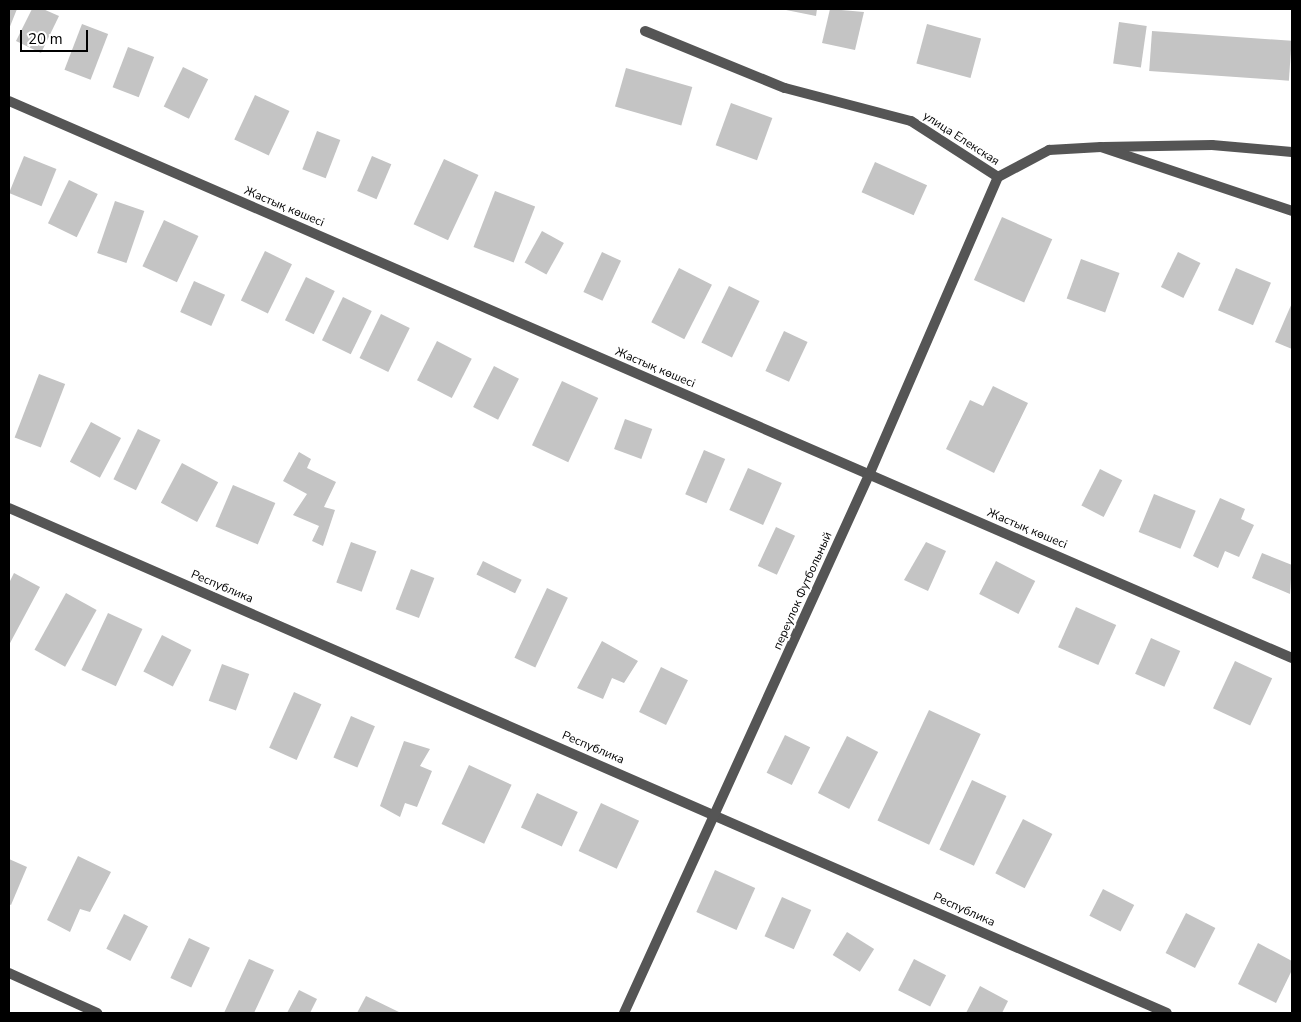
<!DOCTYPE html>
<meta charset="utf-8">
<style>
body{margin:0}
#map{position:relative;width:1301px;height:1022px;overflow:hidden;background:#fff;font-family:"Nunito Sans",sans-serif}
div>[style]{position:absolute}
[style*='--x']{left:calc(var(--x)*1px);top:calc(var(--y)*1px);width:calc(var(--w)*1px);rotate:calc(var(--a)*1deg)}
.building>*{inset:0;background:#c4c4c4;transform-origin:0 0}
.service>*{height:10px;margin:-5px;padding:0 5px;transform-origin:5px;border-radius:5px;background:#555}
.minor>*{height:10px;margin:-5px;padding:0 5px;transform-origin:5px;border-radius:5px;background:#555}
span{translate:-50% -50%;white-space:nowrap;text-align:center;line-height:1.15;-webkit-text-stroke:4px #fff;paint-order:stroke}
.street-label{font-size:12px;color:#000}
.frame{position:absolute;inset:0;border:10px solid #000;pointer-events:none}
.scale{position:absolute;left:20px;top:30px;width:68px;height:22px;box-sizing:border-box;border:2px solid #000;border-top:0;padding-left:6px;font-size:15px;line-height:18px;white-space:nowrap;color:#000;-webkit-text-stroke:4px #fff;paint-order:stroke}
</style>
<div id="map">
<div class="building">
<div style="clip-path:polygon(9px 9px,17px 9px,9px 29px)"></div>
<div style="clip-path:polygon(32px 9px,43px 9px,59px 16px,41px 53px,16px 41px)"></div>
<div style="clip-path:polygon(781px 9px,817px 9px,816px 16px)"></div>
<div style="clip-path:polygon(830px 9px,864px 12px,855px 50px,822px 43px)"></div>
<div style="left:1119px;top:22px;width:28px;height:42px;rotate:8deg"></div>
<div style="left:82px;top:24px;width:28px;height:49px;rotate:21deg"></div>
<div style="left:927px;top:24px;width:56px;height:41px;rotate:15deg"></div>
<div style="left:1152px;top:31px;width:140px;height:40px;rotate:4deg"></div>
<div style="left:128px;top:47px;width:28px;height:43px;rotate:21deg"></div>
<div style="left:183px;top:67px;width:28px;height:44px;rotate:26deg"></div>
<div style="left:626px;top:68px;width:69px;height:40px;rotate:16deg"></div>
<div style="left:255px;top:95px;width:38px;height:49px;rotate:25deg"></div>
<div style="left:731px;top:103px;width:44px;height:45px;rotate:20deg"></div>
<div style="left:317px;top:131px;width:25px;height:41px;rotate:21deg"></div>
<div style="left:24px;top:156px;width:35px;height:40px;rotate:22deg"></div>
<div style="left:372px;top:156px;width:21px;height:38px;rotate:23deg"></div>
<div style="left:444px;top:159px;width:38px;height:72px;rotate:25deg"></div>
<div style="left:875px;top:162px;width:57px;height:33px;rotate:24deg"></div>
<div style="left:69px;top:180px;width:32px;height:48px;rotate:26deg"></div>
<div style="left:495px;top:191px;width:43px;height:60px;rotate:21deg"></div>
<div style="left:115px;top:201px;width:31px;height:55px;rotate:19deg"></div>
<div style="left:1002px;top:217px;width:55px;height:69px;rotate:24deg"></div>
<div style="left:164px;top:220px;width:38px;height:51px;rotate:25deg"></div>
<div style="left:542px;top:231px;width:25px;height:36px;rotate:29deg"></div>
<div style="left:265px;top:251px;width:30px;height:55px;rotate:26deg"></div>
<div style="left:602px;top:252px;width:21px;height:44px;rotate:25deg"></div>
<div style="left:1178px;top:252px;width:25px;height:39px;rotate:26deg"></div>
<div style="left:1081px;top:259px;width:41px;height:42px;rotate:20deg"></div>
<div style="left:679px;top:268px;width:37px;height:61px;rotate:27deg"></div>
<div style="left:1236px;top:268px;width:38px;height:46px;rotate:23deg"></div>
<div style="left:306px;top:277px;width:32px;height:48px;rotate:26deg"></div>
<div style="left:194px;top:281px;width:34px;height:34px;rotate:24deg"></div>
<div style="left:729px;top:286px;width:34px;height:63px;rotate:26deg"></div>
<div style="left:343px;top:297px;width:32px;height:48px;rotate:26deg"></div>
<div style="clip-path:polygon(1292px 303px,1292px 349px,1275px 342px)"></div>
<div style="left:381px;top:314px;width:32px;height:49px;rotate:26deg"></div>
<div style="left:784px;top:331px;width:26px;height:44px;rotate:25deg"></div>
<div style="left:437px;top:341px;width:39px;height:44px;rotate:27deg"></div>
<div style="left:494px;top:366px;width:28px;height:46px;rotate:27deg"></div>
<div style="left:39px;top:374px;width:28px;height:68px;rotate:21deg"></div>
<div style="left:562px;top:381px;width:40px;height:71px;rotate:25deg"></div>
<div style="clip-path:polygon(993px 386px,1028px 403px,994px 473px,946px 449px,970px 400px,983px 406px)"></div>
<div style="left:625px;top:419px;width:29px;height:32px;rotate:20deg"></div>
<div style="left:91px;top:422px;width:34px;height:45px;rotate:28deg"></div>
<div style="left:138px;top:429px;width:25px;height:56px;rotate:26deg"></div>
<div style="left:704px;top:450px;width:23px;height:48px;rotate:23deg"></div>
<div style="clip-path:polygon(299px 452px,311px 459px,307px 468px,336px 482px,324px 507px,335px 510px,323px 546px,312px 541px,319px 526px,293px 515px,307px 494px,283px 481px)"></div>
<div style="left:182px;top:463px;width:41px;height:45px;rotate:28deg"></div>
<div style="left:748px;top:468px;width:37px;height:46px;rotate:24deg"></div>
<div style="left:1100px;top:469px;width:25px;height:41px;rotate:27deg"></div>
<div style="left:233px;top:485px;width:46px;height:45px;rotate:23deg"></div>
<div style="left:1154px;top:494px;width:45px;height:41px;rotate:22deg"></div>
<div style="clip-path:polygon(1220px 498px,1245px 509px,1241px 519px,1254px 525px,1239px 557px,1225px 551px,1218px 568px,1193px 556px)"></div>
<div style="left:776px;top:527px;width:21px;height:43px;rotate:25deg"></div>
<div style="left:351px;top:542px;width:27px;height:43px;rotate:20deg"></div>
<div style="clip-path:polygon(926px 542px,946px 551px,928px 591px,904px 580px)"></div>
<div style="clip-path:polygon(1262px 553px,1292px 565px,1290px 594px,1252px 578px)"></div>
<div style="left:483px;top:561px;width:43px;height:15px;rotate:26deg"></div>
<div style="left:996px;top:561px;width:44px;height:37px;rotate:27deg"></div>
<div style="left:411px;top:569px;width:25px;height:43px;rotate:21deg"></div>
<div style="clip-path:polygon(14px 573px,40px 587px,9px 645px,9px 583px)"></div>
<div style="left:547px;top:588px;width:23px;height:77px;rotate:25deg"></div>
<div style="left:66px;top:593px;width:35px;height:65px;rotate:29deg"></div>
<div style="left:1076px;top:607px;width:44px;height:44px;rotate:24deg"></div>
<div style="left:108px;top:613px;width:38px;height:63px;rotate:25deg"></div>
<div style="left:162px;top:635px;width:33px;height:41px;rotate:27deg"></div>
<div style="left:1151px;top:638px;width:32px;height:39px;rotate:24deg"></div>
<div style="clip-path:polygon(602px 641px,638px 661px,624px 683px,612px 678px,603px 699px,577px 688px)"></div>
<div style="left:1235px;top:661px;width:41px;height:52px;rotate:25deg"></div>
<div style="left:222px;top:664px;width:29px;height:39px;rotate:20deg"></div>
<div style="left:661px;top:667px;width:30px;height:50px;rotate:26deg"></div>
<div style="left:294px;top:692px;width:30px;height:61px;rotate:24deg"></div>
<div style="left:929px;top:710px;width:57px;height:122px;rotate:25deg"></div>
<div style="left:351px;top:716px;width:26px;height:45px;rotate:23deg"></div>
<div style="left:785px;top:735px;width:28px;height:42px;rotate:26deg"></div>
<div style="left:847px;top:736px;width:35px;height:64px;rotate:27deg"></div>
<div style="clip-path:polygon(404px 741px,430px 749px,420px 766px,432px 771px,417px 807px,405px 803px,400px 817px,380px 806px)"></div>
<div style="left:469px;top:765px;width:47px;height:65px;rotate:25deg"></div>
<div style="left:972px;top:780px;width:38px;height:77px;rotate:25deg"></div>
<div style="left:537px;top:793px;width:45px;height:38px;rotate:25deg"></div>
<div style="left:601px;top:803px;width:42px;height:53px;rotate:25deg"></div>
<div style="left:1023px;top:819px;width:33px;height:61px;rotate:27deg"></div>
<div style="clip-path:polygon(78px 856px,111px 872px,90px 912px,80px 909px,70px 932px,47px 920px)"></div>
<div style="clip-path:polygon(9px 859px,27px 867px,11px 905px,9px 904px)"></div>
<div style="left:715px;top:870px;width:44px;height:46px;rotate:24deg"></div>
<div style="left:1103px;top:889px;width:35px;height:30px;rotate:27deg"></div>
<div style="left:782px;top:897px;width:32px;height:43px;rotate:24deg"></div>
<div style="left:1186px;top:913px;width:33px;height:45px;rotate:27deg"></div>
<div style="left:124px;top:914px;width:27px;height:39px;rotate:27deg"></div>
<div style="left:847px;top:932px;width:32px;height:27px;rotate:32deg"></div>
<div style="left:189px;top:938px;width:23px;height:44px;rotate:25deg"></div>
<div style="clip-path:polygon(1258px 943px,1292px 961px,1292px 970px,1276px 1003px,1238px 984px)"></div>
<div style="clip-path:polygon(249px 959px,274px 970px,254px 1013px,224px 1013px)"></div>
<div style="left:914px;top:959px;width:36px;height:35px;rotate:27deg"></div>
<div style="clip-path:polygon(980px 986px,1008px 1001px,1002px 1013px,966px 1013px)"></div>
<div style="clip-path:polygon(299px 990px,317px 999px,310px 1013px,287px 1013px)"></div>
<div style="clip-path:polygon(366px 996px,401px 1013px,357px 1013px)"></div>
</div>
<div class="service">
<div style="--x:1104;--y:147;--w:108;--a:-1.1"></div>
<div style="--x:1212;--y:145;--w:80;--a:5"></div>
</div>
<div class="minor">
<div style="--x:645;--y:31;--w:151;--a:22.2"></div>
<div style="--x:785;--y:88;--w:130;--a:14.7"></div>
<div style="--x:911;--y:121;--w:103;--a:32.8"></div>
<div style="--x:998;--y:177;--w:58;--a:-27.9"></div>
<div style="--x:1049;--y:150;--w:52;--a:-3.3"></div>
<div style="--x:1101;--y:147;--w:201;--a:18.5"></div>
<div style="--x:9;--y:101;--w:1399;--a:23.47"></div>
<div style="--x:9;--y:508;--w:1263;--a:23.56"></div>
<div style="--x:9;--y:973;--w:97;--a:24.4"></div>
<div style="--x:624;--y:1013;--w:591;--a:-65.52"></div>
<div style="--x:869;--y:475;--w:325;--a:-66.6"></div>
</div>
<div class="street-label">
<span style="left:961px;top:139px;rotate:33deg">улица Елекская</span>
<span style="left:284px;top:207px;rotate:23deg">Жастық көшесі</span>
<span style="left:655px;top:368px;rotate:23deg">Жастық көшесі</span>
<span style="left:1027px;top:529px;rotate:23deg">Жастық көшесі</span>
<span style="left:222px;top:587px;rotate:23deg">Республика</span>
<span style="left:803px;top:591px;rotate:-66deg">переулок Футбольный</span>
<span style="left:593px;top:748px;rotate:23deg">Республика</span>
<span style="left:964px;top:910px;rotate:24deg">Республика</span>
</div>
<div class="frame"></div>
<div class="scale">20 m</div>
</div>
